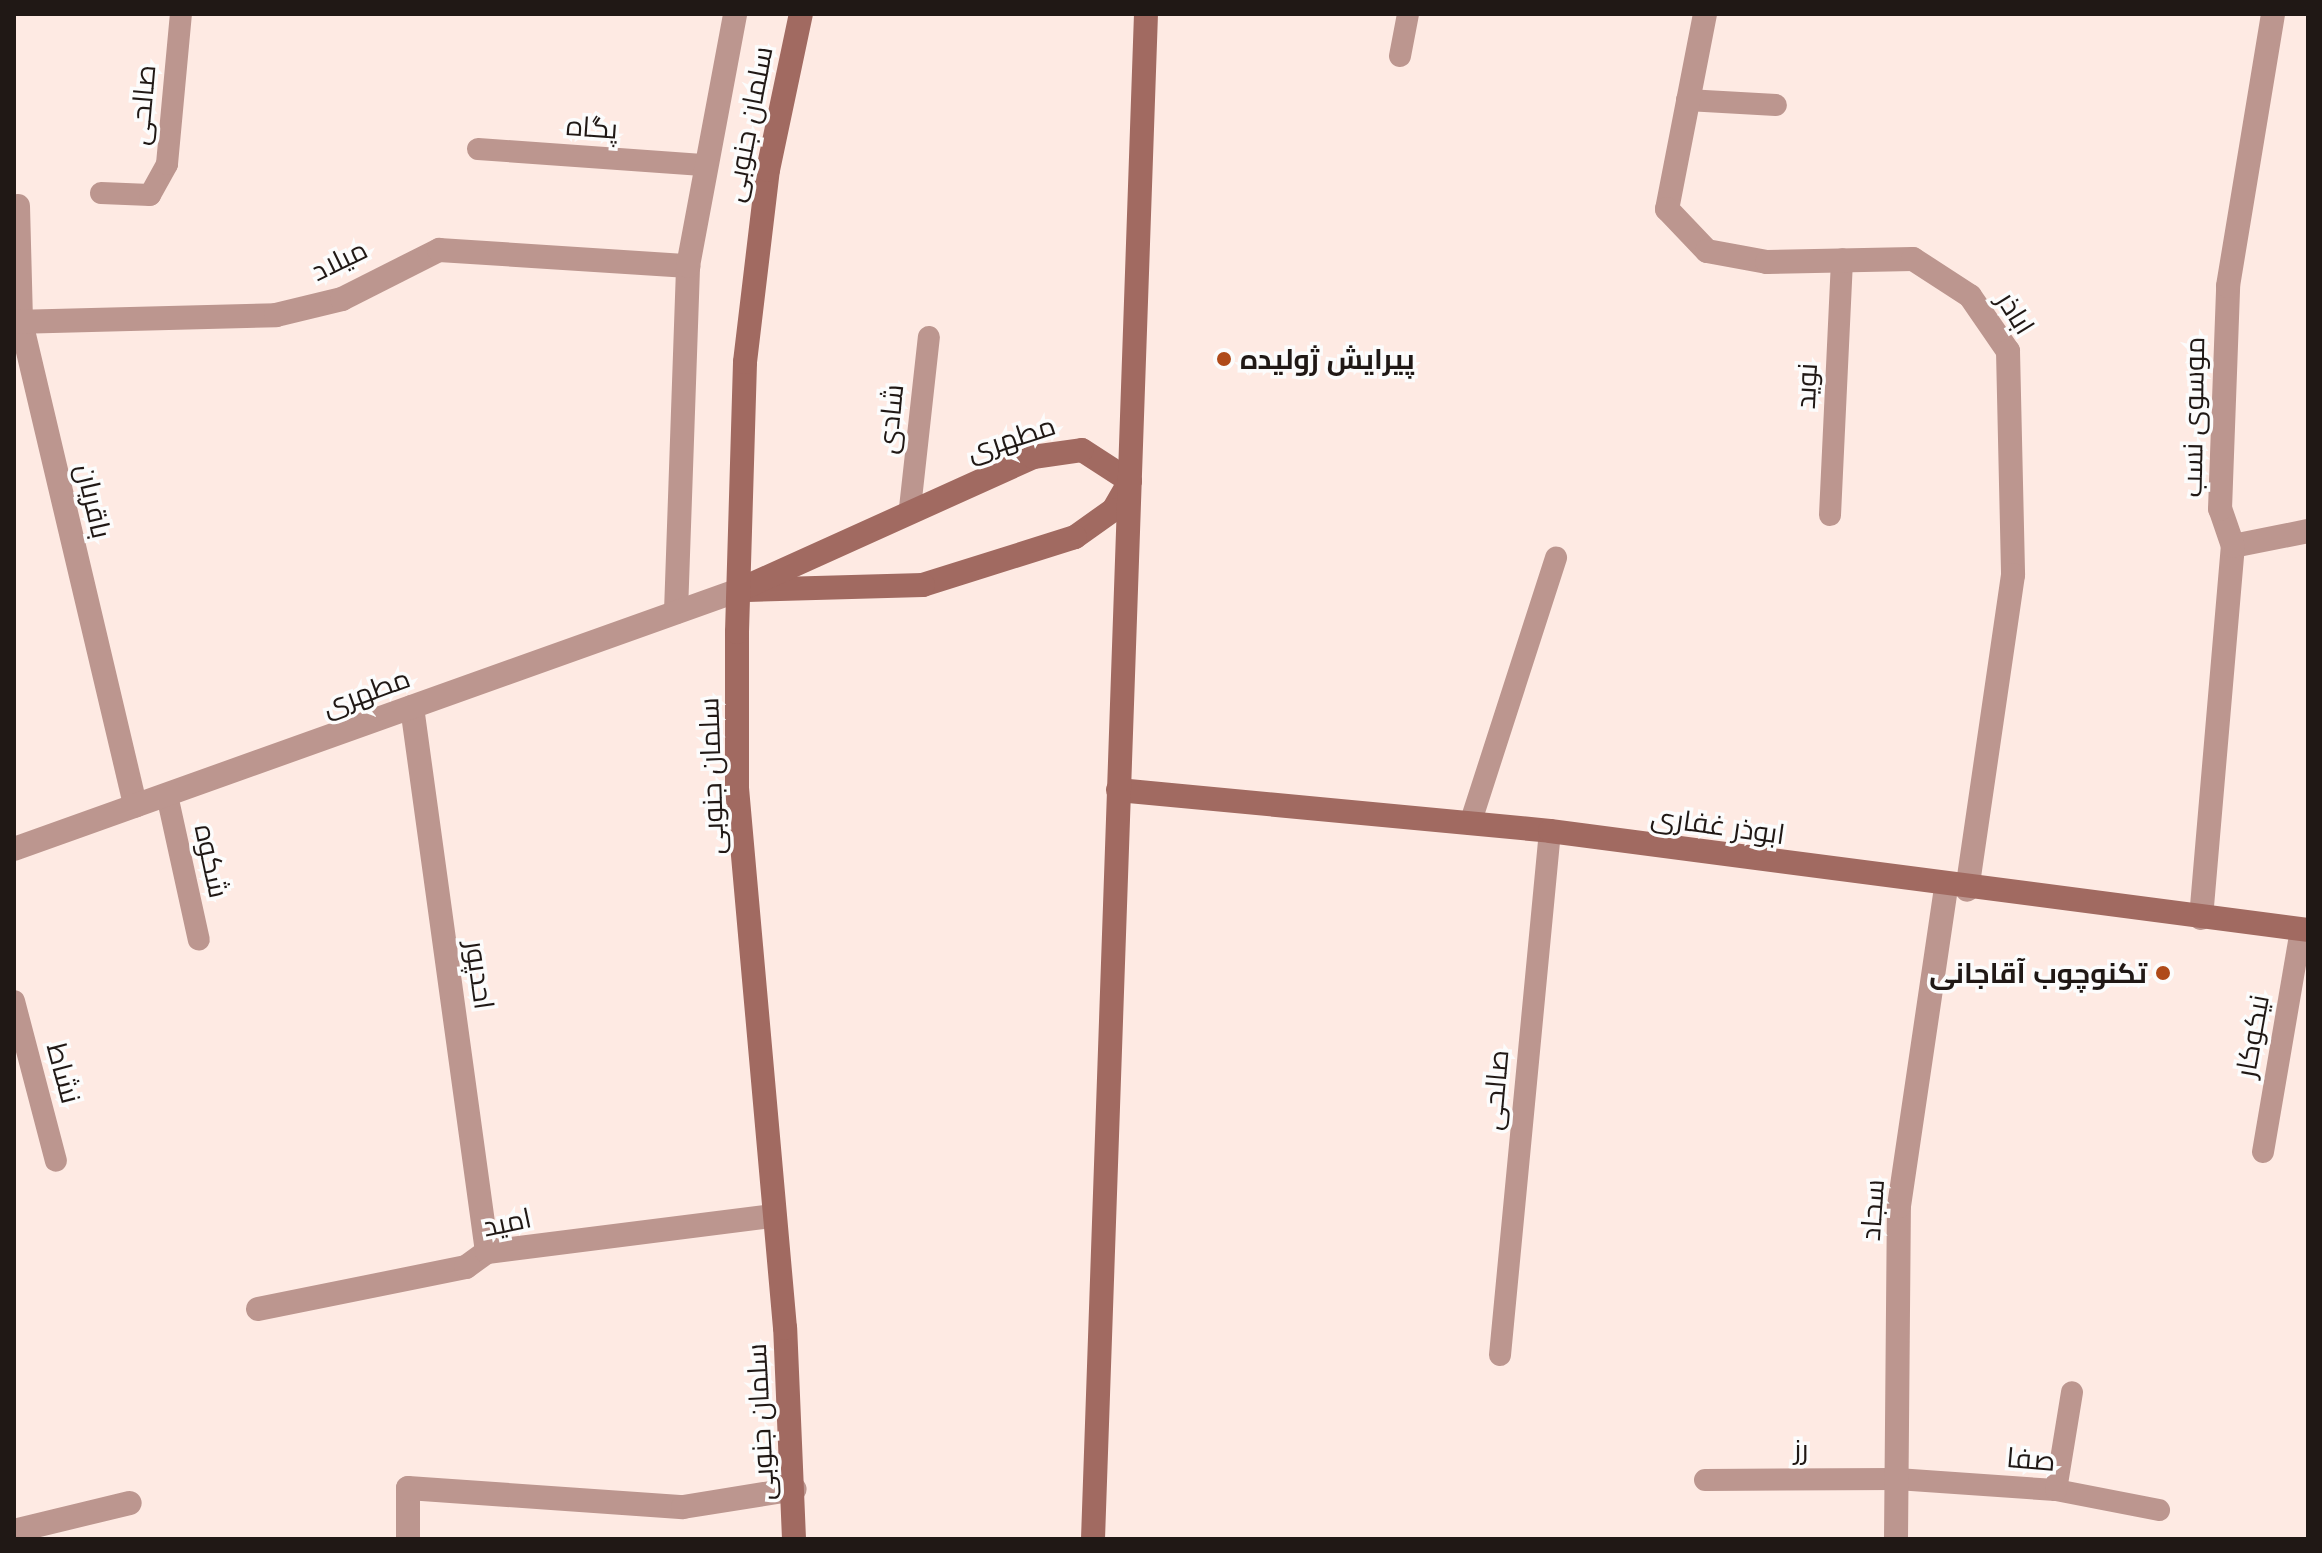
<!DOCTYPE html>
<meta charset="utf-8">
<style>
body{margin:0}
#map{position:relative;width:2322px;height:1553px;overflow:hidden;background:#feeae3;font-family:Quicksand,Cairo,sans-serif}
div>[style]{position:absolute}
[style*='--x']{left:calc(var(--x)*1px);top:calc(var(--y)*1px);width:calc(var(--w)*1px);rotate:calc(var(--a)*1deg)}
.lane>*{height:22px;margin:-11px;padding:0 11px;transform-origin:11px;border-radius:11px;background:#bc968f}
.street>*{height:24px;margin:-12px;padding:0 12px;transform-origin:12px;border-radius:12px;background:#bc968f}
.secondary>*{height:24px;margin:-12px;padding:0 12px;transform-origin:12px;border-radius:12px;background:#a16a61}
.dots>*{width:22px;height:22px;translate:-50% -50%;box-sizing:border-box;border:4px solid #fcfcfc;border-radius:50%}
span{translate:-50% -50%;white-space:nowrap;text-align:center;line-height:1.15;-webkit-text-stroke:7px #fcfcfc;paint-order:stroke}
.street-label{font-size:28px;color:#201815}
.poi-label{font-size:28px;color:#201815;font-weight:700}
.left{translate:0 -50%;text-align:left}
.right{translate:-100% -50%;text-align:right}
.frame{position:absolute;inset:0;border:16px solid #201815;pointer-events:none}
</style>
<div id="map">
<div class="lane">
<div style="--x:1400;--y:56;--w:43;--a:-79.2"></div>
<div style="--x:1687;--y:100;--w:89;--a:3.2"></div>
<div style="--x:478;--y:149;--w:225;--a:4.1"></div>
<div style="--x:101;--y:193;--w:49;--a:2.3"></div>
<div style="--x:150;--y:195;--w:35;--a:-61"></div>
<div style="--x:167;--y:164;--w:151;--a:-84.7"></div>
<div style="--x:910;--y:508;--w:172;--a:-83.7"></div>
<div style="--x:1830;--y:515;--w:256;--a:-87.3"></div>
<div style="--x:167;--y:795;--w:148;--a:77.6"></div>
<div style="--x:1470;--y:824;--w:280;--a:-72.1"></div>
<div style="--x:14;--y:1001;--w:165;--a:75.3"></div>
<div style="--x:2263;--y:1152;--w:226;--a:-80.3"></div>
<div style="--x:1500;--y:1355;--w:526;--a:-84.55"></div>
<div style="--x:1705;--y:1480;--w:192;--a:-0.3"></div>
<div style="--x:1897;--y:1479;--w:159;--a:4"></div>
<div style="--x:2056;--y:1490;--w:105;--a:11"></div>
<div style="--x:2056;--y:1490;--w:99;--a:-80.7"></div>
</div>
<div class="street">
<div style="--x:1705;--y:14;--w:199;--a:101"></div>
<div style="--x:1667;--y:209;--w:58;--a:46.4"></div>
<div style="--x:1707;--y:251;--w:61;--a:10.4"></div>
<div style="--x:1767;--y:262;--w:146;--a:-1.2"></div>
<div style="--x:1913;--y:259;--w:68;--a:33"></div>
<div style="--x:1970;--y:296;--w:67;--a:55.4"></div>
<div style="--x:2008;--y:351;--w:224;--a:88.7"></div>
<div style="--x:2013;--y:575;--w:318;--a:98.3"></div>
<div style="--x:18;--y:206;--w:116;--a:88.5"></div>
<div style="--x:21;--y:322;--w:497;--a:76.7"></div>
<div style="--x:14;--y:322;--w:262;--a:-1.5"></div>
<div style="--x:276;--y:315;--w:68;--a:-13.6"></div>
<div style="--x:342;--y:299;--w:109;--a:-26.8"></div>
<div style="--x:439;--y:250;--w:250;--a:3.7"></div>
<div style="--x:2233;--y:546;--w:76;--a:-11.3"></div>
<div style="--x:676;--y:612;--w:346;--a:-88"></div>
<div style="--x:688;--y:266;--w:256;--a:-79.4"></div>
<div style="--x:412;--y:707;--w:550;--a:82.16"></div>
<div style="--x:14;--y:849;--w:770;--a:-19.66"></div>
<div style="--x:2201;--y:918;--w:373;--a:-85.1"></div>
<div style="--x:2233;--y:546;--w:39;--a:-109"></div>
<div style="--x:2220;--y:509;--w:223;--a:-87.9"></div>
<div style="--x:2228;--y:286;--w:276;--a:-80.6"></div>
<div style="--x:258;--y:1309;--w:212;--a:-11.4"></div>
<div style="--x:466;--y:1267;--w:26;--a:-36"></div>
<div style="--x:487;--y:1252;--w:288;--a:-7.2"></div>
<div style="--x:14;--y:1531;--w:119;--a:-13.6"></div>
<div style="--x:408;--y:1539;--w:51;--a:-90"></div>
<div style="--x:408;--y:1488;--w:276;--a:4"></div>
<div style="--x:683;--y:1507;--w:113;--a:-9.1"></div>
<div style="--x:1896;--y:1539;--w:333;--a:-89.5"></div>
<div style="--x:1899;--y:1206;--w:321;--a:-81.6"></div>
</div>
<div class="secondary">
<div style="--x:1082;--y:450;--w:57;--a:32.9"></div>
<div style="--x:1130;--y:481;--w:34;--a:120"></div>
<div style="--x:1113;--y:510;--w:47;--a:144.6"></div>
<div style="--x:1075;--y:537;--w:159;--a:162.5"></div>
<div style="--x:923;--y:585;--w:184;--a:178.4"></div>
<div style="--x:739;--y:590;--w:323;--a:-24.3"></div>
<div style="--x:1033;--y:457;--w:49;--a:-8.1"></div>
<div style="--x:1118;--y:790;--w:434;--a:5.4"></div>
<div style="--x:1550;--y:831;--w:764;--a:7.44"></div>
<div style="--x:794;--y:1539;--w:211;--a:-92.4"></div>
<div style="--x:785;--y:1328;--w:542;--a:-95.08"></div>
<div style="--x:737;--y:788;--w:156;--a:-90"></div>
<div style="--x:737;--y:632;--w:270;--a:-88.3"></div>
<div style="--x:745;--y:362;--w:193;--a:-83.2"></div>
<div style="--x:768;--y:170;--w:159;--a:-78.1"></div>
<div style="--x:1093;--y:1539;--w:1526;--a:-88.01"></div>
</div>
<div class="dots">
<div style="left:1224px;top:359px;background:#af4a19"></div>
<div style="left:2163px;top:973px;background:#af4a19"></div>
</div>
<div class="street-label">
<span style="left:142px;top:105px;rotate:-85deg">صالحی</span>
<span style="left:748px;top:124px;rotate:-79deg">سلمان جنوبی</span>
<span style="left:592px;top:127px;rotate:4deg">پگاه</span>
<span style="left:339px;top:260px;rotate:-26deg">میلاد</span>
<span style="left:2016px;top:313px;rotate:58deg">اباذر</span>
<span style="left:1806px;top:386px;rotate:-87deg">نوید</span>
<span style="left:2193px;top:417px;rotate:-89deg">موسوی نسب</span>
<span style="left:890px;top:419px;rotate:-84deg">شادی</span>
<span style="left:1011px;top:438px;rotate:-18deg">مطهری</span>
<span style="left:94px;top:501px;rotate:77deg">باقریان</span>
<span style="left:366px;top:692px;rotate:-20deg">مطهری</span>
<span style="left:711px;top:776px;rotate:-92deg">سلمان جنوبی</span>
<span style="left:1718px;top:825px;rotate:8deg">ابوذر غفاری</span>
<span style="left:212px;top:861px;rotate:78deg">شکوه</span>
<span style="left:480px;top:975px;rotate:82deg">احدپور</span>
<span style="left:2252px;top:1036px;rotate:-80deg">نیکوکار</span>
<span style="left:64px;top:1073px;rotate:75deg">نشاط</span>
<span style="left:1495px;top:1090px;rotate:-85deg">صالحی</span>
<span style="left:1872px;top:1210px;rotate:-86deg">سجاد</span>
<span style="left:507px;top:1222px;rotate:-12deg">امید</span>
<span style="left:760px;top:1422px;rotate:-93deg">سلمان جنوبی</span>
<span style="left:1801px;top:1449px">رز</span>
<span style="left:2031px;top:1459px;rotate:5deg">صفا</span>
</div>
<div class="poi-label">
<span class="left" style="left:1240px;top:359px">پیرایش ژولیده</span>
<span class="right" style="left:2147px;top:973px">تکنوچوب آقاجانی</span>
</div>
<div class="frame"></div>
</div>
